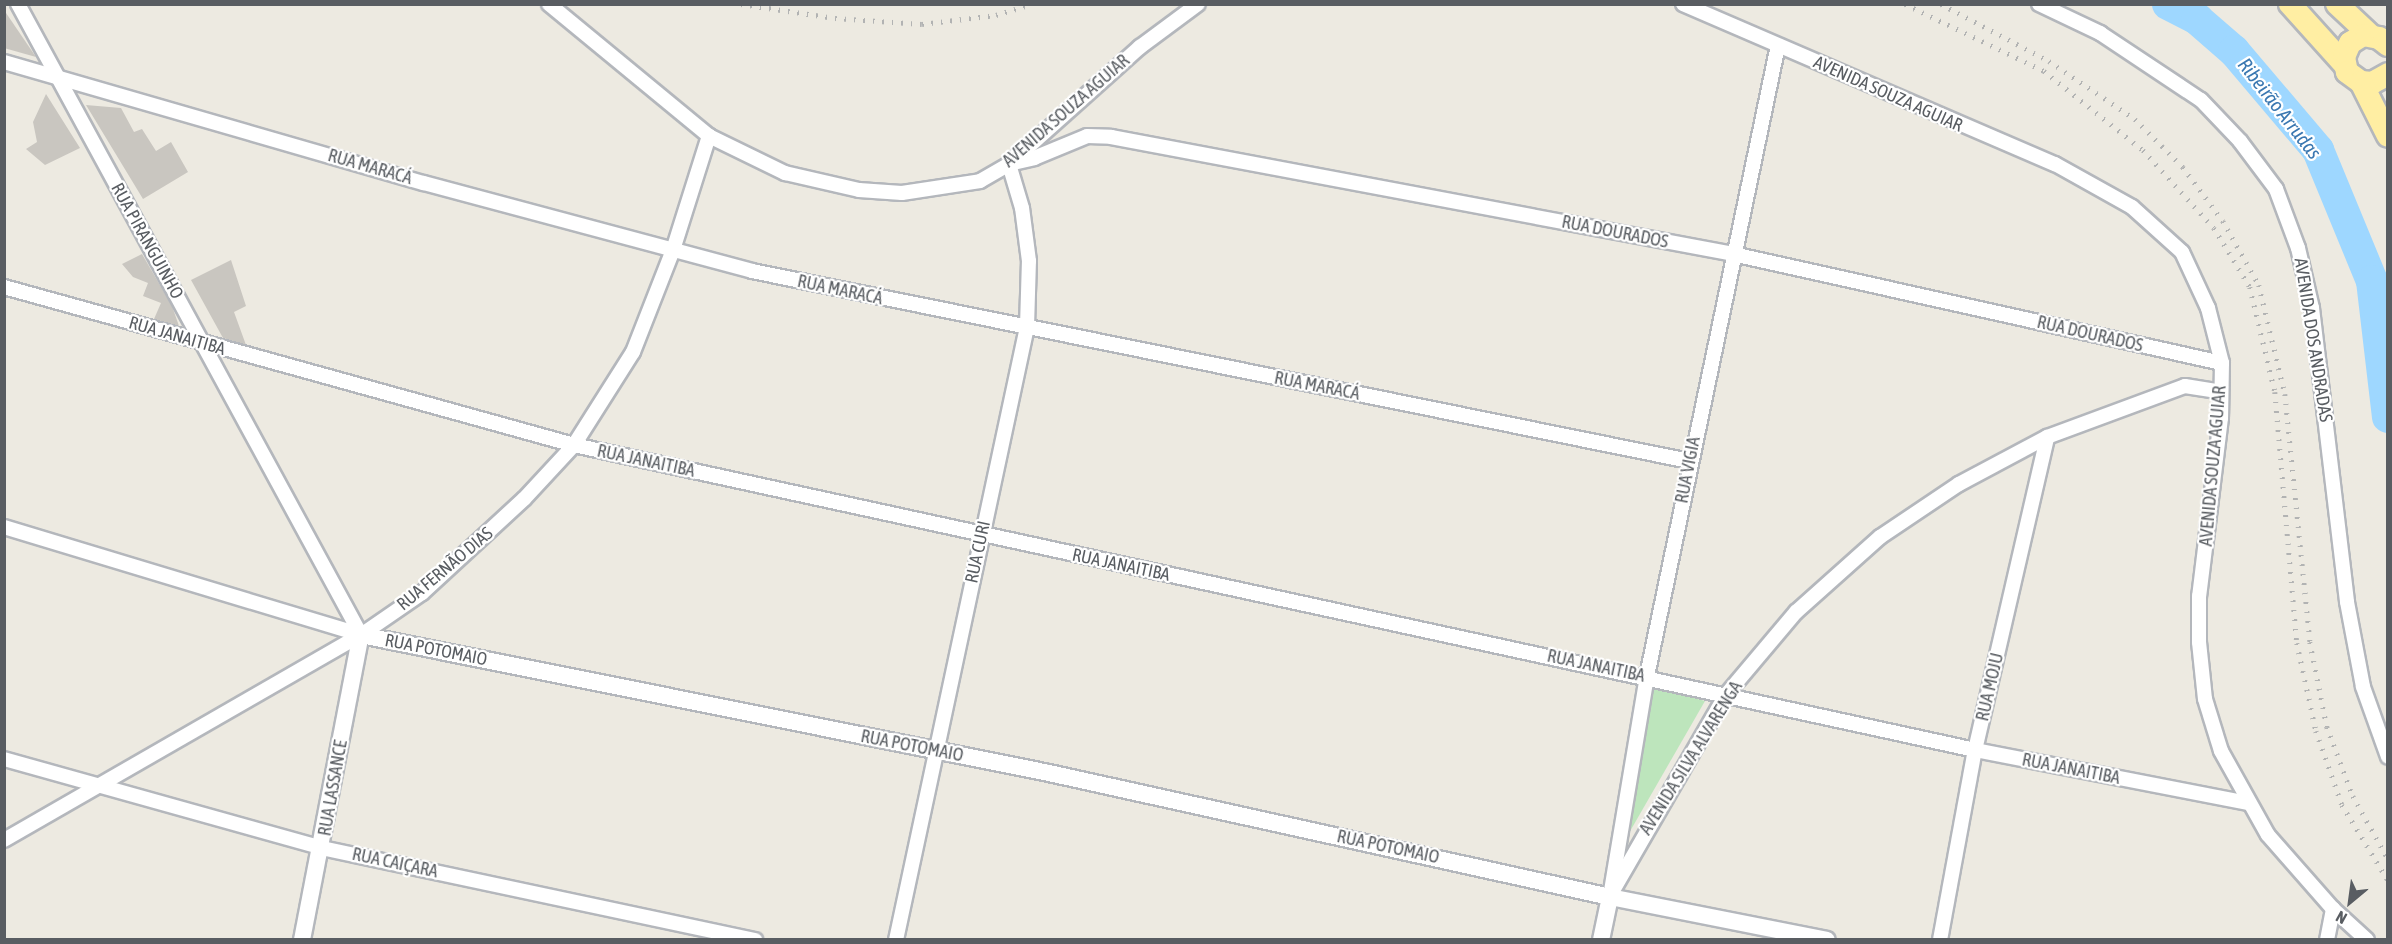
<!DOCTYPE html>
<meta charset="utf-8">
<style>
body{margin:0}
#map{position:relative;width:2392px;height:944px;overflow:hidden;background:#edeae1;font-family:"Asap Condensed",sans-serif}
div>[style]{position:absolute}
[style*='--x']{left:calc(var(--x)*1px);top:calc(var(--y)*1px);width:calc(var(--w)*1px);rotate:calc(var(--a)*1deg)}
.green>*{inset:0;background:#bde5bc}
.river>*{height:32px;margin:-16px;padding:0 16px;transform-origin:16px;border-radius:16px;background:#9ed7ff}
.building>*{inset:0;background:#c9c6c0}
.roads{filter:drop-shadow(2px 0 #b4b7bc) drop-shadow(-2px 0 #b4b7bc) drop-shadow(0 2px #b4b7bc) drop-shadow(0 -2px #b4b7bc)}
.minor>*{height:14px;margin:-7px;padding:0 7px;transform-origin:7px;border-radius:7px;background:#fff}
.tertiary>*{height:16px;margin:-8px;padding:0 8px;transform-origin:8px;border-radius:8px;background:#fff}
.primary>*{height:22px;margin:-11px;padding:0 11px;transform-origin:11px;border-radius:11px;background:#ffeea3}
.rail>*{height:4.5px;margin-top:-2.25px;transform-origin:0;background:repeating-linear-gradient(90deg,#b2b3b3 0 1.5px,transparent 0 9.5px)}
span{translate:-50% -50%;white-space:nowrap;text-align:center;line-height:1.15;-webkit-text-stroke:4.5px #fff;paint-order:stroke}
.street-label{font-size:18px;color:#595d62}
.water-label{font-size:20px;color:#3b78b1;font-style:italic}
.frame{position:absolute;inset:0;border:6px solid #595d62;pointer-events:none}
.north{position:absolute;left:2320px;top:872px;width:60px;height:60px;-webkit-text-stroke:4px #fff;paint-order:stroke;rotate:209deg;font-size:16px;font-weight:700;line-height:24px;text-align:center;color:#595d62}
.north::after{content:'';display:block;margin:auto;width:21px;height:27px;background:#595d62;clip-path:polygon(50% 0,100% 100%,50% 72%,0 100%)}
</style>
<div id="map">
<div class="green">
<div style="clip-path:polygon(1653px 687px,1705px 701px,1629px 833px)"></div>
</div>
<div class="river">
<div style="--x:2168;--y:4;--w:33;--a:27"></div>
<div style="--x:2197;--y:19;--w:49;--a:40.9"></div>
<div style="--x:2234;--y:51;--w:130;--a:49.7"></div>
<div style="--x:2318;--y:150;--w:142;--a:67.6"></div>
<div style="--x:2372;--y:281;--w:137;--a:83.3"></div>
</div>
<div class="building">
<div style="clip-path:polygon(4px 10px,36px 57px,4px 48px)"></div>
<div style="clip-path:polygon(46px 94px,80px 148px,45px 165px,26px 149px,37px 142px,33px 122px)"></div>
<div style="clip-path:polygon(86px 105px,121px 108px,134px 132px,142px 129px,156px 151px,171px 142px,188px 172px,143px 199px)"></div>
<div style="clip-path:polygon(142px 254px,172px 306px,179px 326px,154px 319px,161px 303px,143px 296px,148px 283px,133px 277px,122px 264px)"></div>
<div style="clip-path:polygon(231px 260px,246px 306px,234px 312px,246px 345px,223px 338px,191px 280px)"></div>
</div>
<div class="roads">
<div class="minor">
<div style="--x:18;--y:4;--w:718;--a:61.47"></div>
<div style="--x:549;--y:4;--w:207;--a:39.5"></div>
<div style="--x:709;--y:136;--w:85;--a:26"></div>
<div style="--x:785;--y:173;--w:76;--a:12.9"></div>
<div style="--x:859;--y:190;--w:43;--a:4"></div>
<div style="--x:902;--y:193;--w:79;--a:-8.7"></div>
<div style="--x:980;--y:181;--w:34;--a:-30"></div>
<div style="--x:1009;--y:164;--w:176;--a:-41.8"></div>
<div style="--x:1140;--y:47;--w:72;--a:-36.6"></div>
<div style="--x:1683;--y:4;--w:405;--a:23.3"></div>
<div style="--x:2055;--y:164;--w:88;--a:29.2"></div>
<div style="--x:2132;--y:207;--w:67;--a:42"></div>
<div style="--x:2182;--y:252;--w:62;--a:65.1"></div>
<div style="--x:2208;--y:308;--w:57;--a:75.7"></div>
<div style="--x:2222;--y:363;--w:55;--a:91"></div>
<div style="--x:2221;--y:418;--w:179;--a:97"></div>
<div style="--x:2199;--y:596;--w:46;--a:90"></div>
<div style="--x:2199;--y:642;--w:57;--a:84"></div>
<div style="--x:2205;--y:699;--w:54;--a:72.9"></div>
<div style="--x:2221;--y:751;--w:96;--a:60.8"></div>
<div style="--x:2268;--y:835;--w:98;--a:48.7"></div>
<div style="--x:2333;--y:909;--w:46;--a:42.4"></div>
<div style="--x:2039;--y:4;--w:68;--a:25.4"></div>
<div style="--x:2100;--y:33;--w:121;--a:33.6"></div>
<div style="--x:2201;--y:100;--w:57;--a:46.4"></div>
<div style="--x:2240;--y:141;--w:60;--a:53.1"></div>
<div style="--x:2276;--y:189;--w:63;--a:69.6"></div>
<div style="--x:2298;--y:248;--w:62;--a:76.9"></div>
<div style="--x:2312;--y:308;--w:296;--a:83.2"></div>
<div style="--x:2347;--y:602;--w:86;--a:79.3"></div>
<div style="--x:2363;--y:687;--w:74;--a:70.3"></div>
<div style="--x:4;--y:62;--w:437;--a:16.1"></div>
<div style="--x:424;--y:183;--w:340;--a:15"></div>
<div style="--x:752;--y:271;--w:956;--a:11.46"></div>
<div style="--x:4;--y:287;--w:591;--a:15.49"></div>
<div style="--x:574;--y:445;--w:1434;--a:12.28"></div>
<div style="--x:1975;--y:750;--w:277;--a:11"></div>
<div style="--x:4;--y:527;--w:373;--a:16.8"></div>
<div style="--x:4;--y:759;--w:330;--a:15.6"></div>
<div style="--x:322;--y:848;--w:443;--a:12"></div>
<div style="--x:4;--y:840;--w:412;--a:-29.9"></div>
<div style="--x:361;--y:635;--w:74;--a:-34.5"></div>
<div style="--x:422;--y:593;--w:139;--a:-42.7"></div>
<div style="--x:524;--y:499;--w:74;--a:-47.2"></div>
<div style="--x:574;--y:445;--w:110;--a:-57.6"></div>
<div style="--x:633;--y:352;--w:110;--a:-68.6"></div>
<div style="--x:673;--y:250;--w:120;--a:-72.5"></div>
<div style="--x:1615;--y:887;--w:222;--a:-60"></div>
<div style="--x:1726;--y:695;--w:109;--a:-49.9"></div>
<div style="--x:1796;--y:612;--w:113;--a:-41.8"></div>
<div style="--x:1880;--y:537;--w:95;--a:-33.9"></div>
<div style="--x:1959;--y:484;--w:100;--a:-28.1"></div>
<div style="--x:2047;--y:437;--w:147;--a:-20.3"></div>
<div style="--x:2185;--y:386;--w:36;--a:9"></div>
<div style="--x:1610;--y:897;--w:224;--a:-80.5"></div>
<div style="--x:1647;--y:676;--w:644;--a:-78.27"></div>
<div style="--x:896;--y:940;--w:627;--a:-77.94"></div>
<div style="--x:1027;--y:327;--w:66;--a:-88.3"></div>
<div style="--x:1029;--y:261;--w:53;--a:-97.5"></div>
<div style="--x:1022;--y:208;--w:46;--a:-106.5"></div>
<div style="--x:1009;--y:164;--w:26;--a:-13"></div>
<div style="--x:1034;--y:158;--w:57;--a:-22.5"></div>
<div style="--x:1087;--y:136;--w:24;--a:2"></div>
<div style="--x:1111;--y:137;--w:633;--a:10.65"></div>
<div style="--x:1733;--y:254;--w:501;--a:12.57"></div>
<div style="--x:1940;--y:940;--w:193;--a:-79.6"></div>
<div style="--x:1975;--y:750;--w:321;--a:-77"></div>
<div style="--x:2327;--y:940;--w:32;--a:-79"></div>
</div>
<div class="tertiary">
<div style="--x:302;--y:940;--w:311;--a:-79.1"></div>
<div style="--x:361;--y:635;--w:702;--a:11.34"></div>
<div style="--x:1049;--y:773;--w:575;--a:12.46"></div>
<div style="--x:1610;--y:897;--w:221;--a:11.2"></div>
<div style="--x:1601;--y:940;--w:44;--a:-78.2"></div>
</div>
<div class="primary">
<div style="--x:2290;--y:4;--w:81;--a:48"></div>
<div style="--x:2337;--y:4;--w:45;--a:43.2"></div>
<div style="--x:2388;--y:45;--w:11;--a:-142"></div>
<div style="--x:2379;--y:38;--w:16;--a:-169"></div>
<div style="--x:2363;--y:35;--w:15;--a:148"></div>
<div style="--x:2350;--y:43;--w:15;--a:113"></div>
<div style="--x:2344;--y:57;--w:15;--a:79"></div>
<div style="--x:2347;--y:72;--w:17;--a:36"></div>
<div style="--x:2361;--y:82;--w:11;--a:5"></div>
<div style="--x:2372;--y:83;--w:18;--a:-29"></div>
<div style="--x:2361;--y:82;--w:60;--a:63.4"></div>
</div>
</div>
<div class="rail">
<div style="--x:741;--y:4;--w:95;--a:8.5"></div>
<div style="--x:835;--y:18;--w:87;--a:3.9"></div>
<div style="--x:922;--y:24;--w:75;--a:-6.9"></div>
<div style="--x:996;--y:15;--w:37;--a:-17"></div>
<div style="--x:875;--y:4;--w:69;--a:0"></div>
<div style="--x:1905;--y:4;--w:154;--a:25.7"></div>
<div style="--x:2044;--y:71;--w:127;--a:38.6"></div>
<div style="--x:2143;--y:150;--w:105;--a:47.7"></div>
<div style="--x:2214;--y:228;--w:69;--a:58.6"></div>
<div style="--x:2250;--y:287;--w:108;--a:76.6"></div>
<div style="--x:2275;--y:392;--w:252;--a:85"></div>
<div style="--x:2297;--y:643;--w:90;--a:77.8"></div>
<div style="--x:2316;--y:731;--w:78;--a:70.6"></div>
<div style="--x:2342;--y:805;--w:88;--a:58.5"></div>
<div style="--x:1941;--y:4;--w:122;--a:27.8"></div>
<div style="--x:2049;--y:61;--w:104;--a:34"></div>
<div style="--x:2135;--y:119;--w:68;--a:45"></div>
<div style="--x:2183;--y:167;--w:67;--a:53.5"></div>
<div style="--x:2223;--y:221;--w:73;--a:60.6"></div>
<div style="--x:2259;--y:285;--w:112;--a:76.6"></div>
<div style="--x:2285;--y:394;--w:249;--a:84.2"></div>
<div style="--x:2310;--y:642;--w:87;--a:78.7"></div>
<div style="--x:2327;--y:727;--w:74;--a:69.4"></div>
<div style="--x:2353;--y:796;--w:72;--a:60.9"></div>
</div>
<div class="street-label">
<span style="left:1888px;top:94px;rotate:24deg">AVENIDA SOUZA AGUIAR</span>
<span style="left:1066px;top:111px;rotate:-41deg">AVENIDA SOUZA AGUIAR</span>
<span style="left:370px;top:167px;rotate:16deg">RUA MARACÁ</span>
<span style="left:1615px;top:232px;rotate:11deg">RUA DOURADOS</span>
<span style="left:147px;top:241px;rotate:61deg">RUA PIRANGUINHO</span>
<span style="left:840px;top:290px;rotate:12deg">RUA MARACÁ</span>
<span style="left:2090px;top:334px;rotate:13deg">RUA DOURADOS</span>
<span style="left:177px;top:336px;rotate:16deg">RUA JANAITIBA</span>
<span style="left:2313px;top:340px;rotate:81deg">AVENIDA DOS ANDRADAS</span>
<span style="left:1317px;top:386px;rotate:11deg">RUA MARACÁ</span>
<span style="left:646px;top:461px;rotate:12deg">RUA JANAITIBA</span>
<span style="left:2213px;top:466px;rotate:-85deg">AVENIDA SOUZA AGUIAR</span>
<span style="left:1688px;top:470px;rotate:-79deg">RUA VIGIA</span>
<span style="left:978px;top:552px;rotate:-78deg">RUA CURI</span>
<span style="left:1121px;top:565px;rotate:12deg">RUA JANAITIBA</span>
<span style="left:445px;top:569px;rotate:-40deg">RUA FERNÃO DIAS</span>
<span style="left:436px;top:650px;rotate:11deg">RUA POTOMAIO</span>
<span style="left:1596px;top:666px;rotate:12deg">RUA JANAITIBA</span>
<span style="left:1990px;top:687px;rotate:-77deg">RUA MOJU</span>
<span style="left:912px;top:746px;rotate:11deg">RUA POTOMAIO</span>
<span style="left:1691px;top:758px;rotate:-58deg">AVENIDA SILVA ALVARENGA</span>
<span style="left:2071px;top:769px;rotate:11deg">RUA JANAITIBA</span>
<span style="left:333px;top:788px;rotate:-80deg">RUA LASSANCE</span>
<span style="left:1388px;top:847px;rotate:12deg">RUA POTOMAIO</span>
<span style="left:395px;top:863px;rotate:12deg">RUA CAIÇARA</span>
</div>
<div class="water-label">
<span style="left:2280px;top:108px;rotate:52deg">Ribeirão Arrudas</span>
</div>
<div class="frame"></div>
<div class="north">N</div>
</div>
